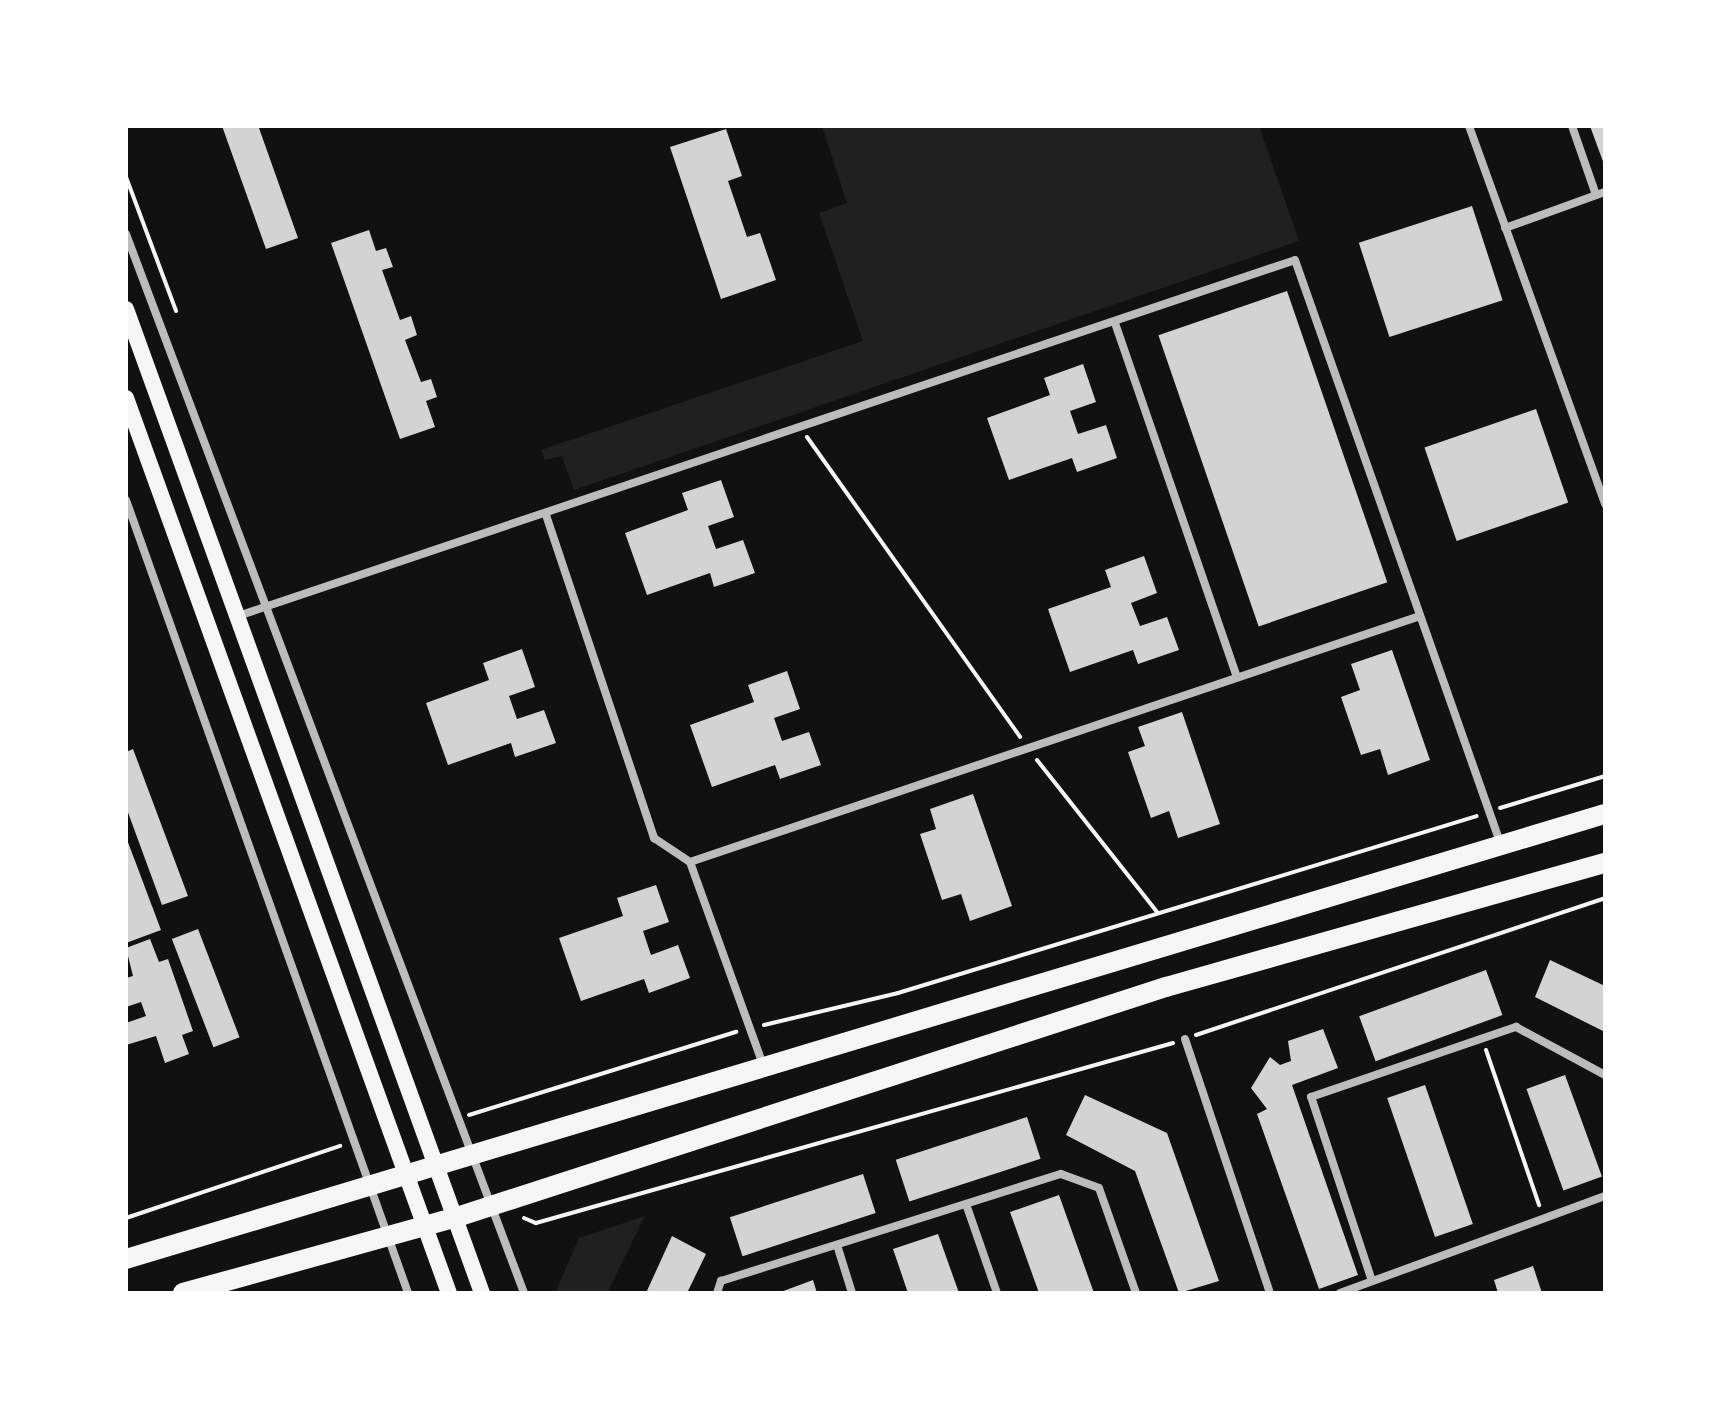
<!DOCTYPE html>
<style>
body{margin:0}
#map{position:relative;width:1731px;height:1419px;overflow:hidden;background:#111;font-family:Helvetica,sans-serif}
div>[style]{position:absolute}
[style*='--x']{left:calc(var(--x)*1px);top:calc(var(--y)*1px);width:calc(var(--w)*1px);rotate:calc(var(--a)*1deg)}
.green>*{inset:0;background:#202020}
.building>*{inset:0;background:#d3d3d3;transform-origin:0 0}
.path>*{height:4px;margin:-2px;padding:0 2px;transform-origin:2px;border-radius:2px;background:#f5f5f5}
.minor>*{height:8px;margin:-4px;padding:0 4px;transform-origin:4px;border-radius:4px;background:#bcbcbc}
.secondary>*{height:16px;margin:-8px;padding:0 8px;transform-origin:8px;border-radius:8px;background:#f5f5f5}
.primary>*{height:20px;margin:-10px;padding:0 10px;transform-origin:10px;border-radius:10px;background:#f5f5f5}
span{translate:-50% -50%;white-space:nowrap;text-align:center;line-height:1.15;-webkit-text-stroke:8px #fff;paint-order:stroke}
.frame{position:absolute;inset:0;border:128px solid #fff;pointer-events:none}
</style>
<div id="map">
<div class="green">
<div style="clip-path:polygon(822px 126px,1259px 126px,1299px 241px,574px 490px,562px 456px,545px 460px,541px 450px,863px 341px,819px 213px,847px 203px)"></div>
<div style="clip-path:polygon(645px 1216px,607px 1293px,555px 1293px,579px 1238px)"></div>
</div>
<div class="building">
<div style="clip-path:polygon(222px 126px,264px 126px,259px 128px,298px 238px,266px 249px)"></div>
<div style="clip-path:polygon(1590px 126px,1605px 126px,1605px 167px)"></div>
<div style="clip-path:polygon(726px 129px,742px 176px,728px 181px,747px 237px,760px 233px,776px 280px,721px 299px,670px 147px)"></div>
<div style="left:1472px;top:206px;width:99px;height:119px;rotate:72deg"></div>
<div style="clip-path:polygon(369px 230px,376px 251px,386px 248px,393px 267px,382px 270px,400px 320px,411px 316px,417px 335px,405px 340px,421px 382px,431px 379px,437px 397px,426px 401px,435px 427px,400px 439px,331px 243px)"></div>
<div style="left:1287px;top:291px;width:308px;height:136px;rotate:71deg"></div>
<div style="clip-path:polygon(1083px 364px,1096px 402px,1070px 411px,1078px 434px,1106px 425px,1117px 458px,1077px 472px,1072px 458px,1009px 480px,987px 418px,1050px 395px,1044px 378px)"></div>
<div style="left:1536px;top:409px;width:99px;height:118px;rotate:71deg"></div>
<div style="clip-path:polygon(721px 480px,734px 517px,708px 526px,716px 549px,743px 540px,755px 573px,714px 587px,710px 573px,647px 595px,625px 533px,688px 510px,682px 493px)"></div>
<div style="clip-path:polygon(1144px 556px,1157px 593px,1131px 603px,1140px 626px,1167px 617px,1179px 650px,1138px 664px,1133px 650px,1070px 672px,1048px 609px,1111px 587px,1105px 570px)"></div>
<div style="clip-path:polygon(522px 649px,535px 687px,509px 696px,517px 719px,544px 710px,556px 743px,515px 757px,511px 743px,448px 765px,426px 703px,489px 680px,483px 663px)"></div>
<div style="clip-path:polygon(1392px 650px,1430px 760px,1388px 775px,1380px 749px,1361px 755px,1341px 697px,1360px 690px,1351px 664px)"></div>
<div style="clip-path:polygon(787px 671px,800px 709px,774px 718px,782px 741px,809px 732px,821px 765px,780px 779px,775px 765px,712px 787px,690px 725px,754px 702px,748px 685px)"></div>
<div style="clip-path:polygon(1182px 712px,1220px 824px,1178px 838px,1169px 811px,1151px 818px,1128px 752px,1145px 746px,1138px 727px)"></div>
<div style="clip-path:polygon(133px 749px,188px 896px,162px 905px,126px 807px,126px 752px)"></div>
<div style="clip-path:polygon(973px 794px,1012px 906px,970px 921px,961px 894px,942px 900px,920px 834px,936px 829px,930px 809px)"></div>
<div style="clip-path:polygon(126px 837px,161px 930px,126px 943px)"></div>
<div style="clip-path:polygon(656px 885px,669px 922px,643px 931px,651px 955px,678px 945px,690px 978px,649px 993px,644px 979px,581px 1001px,559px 938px,623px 916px,617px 898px)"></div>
<div style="left:198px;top:929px;width:116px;height:28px;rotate:69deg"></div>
<div style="clip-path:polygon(150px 939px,159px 962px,168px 959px,193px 1031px,182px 1035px,189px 1054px,165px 1063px,156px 1036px,126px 1045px,126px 1023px,146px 1016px,141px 1002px,126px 1007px,126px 978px,133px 976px,126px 948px)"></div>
<div style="clip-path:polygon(1550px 960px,1605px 986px,1605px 1032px,1535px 997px)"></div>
<div style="left:1486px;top:970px;width:48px;height:135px;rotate:70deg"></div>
<div style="clip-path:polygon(1323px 1029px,1338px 1068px,1292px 1085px,1358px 1275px,1319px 1289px,1257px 1114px,1267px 1109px,1251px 1088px,1270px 1057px,1280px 1065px,1291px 1061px,1288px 1041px)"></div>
<div style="left:1565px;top:1075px;width:108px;height:41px;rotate:70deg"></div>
<div style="left:1425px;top:1085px;width:147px;height:40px;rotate:71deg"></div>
<div style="clip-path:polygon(1085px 1095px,1167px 1133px,1219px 1281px,1179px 1293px,1135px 1171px,1066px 1135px)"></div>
<div style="left:1027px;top:1117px;width:44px;height:138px;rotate:72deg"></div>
<div style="left:863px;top:1174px;width:41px;height:140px;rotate:72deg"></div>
<div style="clip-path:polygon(1059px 1195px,1094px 1293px,1039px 1293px,1010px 1212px)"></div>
<div style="clip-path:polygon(938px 1234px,959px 1293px,908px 1293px,893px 1249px)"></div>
<div style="clip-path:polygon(672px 1236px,706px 1254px,687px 1293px,646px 1293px)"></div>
<div style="clip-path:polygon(1533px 1266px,1542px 1293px,1498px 1293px,1494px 1280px)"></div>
<div style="clip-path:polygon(813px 1280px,817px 1293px,778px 1293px)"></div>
</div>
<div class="path">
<div style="--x:126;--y:177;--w:143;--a:69.5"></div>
<div style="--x:807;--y:437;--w:368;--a:54.6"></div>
<div style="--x:1037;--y:760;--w:195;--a:51.7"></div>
<div style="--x:1500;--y:808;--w:110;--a:-16.9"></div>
<div style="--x:764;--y:1025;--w:138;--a:-13.4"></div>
<div style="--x:898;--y:993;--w:605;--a:-17"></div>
<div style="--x:1196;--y:1035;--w:431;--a:-18.5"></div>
<div style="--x:1486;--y:1050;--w:164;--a:71.1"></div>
<div style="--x:469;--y:1115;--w:280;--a:-17.3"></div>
<div style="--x:126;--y:1218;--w:226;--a:-18.6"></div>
<div style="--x:524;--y:1218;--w:13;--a:23"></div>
<div style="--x:536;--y:1223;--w:662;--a:-15.78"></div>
</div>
<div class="minor">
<div style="--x:1469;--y:126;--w:402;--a:70.2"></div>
<div style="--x:1572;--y:126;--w:73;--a:70.8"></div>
<div style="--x:1505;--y:228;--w:106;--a:-19.8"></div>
<div style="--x:126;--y:234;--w:1131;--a:69.4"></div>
<div style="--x:1115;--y:323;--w:374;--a:71"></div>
<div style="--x:126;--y:500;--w:842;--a:70.42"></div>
<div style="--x:546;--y:515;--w:341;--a:71.5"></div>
<div style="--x:654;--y:838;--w:43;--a:33.7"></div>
<div style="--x:690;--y:862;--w:770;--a:-18.62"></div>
<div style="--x:238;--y:616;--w:1115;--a:-18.61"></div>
<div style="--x:1295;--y:260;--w:620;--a:70.6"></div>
<div style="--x:690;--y:862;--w:216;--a:70.2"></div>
<div style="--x:1185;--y:1039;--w:268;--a:71.5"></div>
<div style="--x:966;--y:1204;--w:94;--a:70.8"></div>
<div style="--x:837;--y:1245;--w:50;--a:72.6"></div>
<div style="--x:1372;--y:1281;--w:194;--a:-108.3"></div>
<div style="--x:1311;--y:1097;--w:217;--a:-18.9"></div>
<div style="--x:1516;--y:1027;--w:101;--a:28.3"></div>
<div style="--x:717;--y:1293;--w:13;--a:-72"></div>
<div style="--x:721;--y:1281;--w:356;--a:-17.5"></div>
<div style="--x:1061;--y:1174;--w:40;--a:20.2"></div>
<div style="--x:1099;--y:1188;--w:111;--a:70.6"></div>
<div style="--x:1340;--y:1293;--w:282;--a:-20.1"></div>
</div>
<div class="secondary">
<div style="--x:126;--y:309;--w:1046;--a:70.11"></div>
<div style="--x:126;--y:398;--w:952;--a:70.16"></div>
</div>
<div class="primary">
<div style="--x:126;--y:1259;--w:1544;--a:-16.75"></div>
<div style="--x:183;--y:1293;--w:281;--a:-15.5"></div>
<div style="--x:454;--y:1218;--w:749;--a:-17.98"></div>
<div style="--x:1166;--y:987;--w:456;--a:-15.8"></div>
</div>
<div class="frame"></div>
</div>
